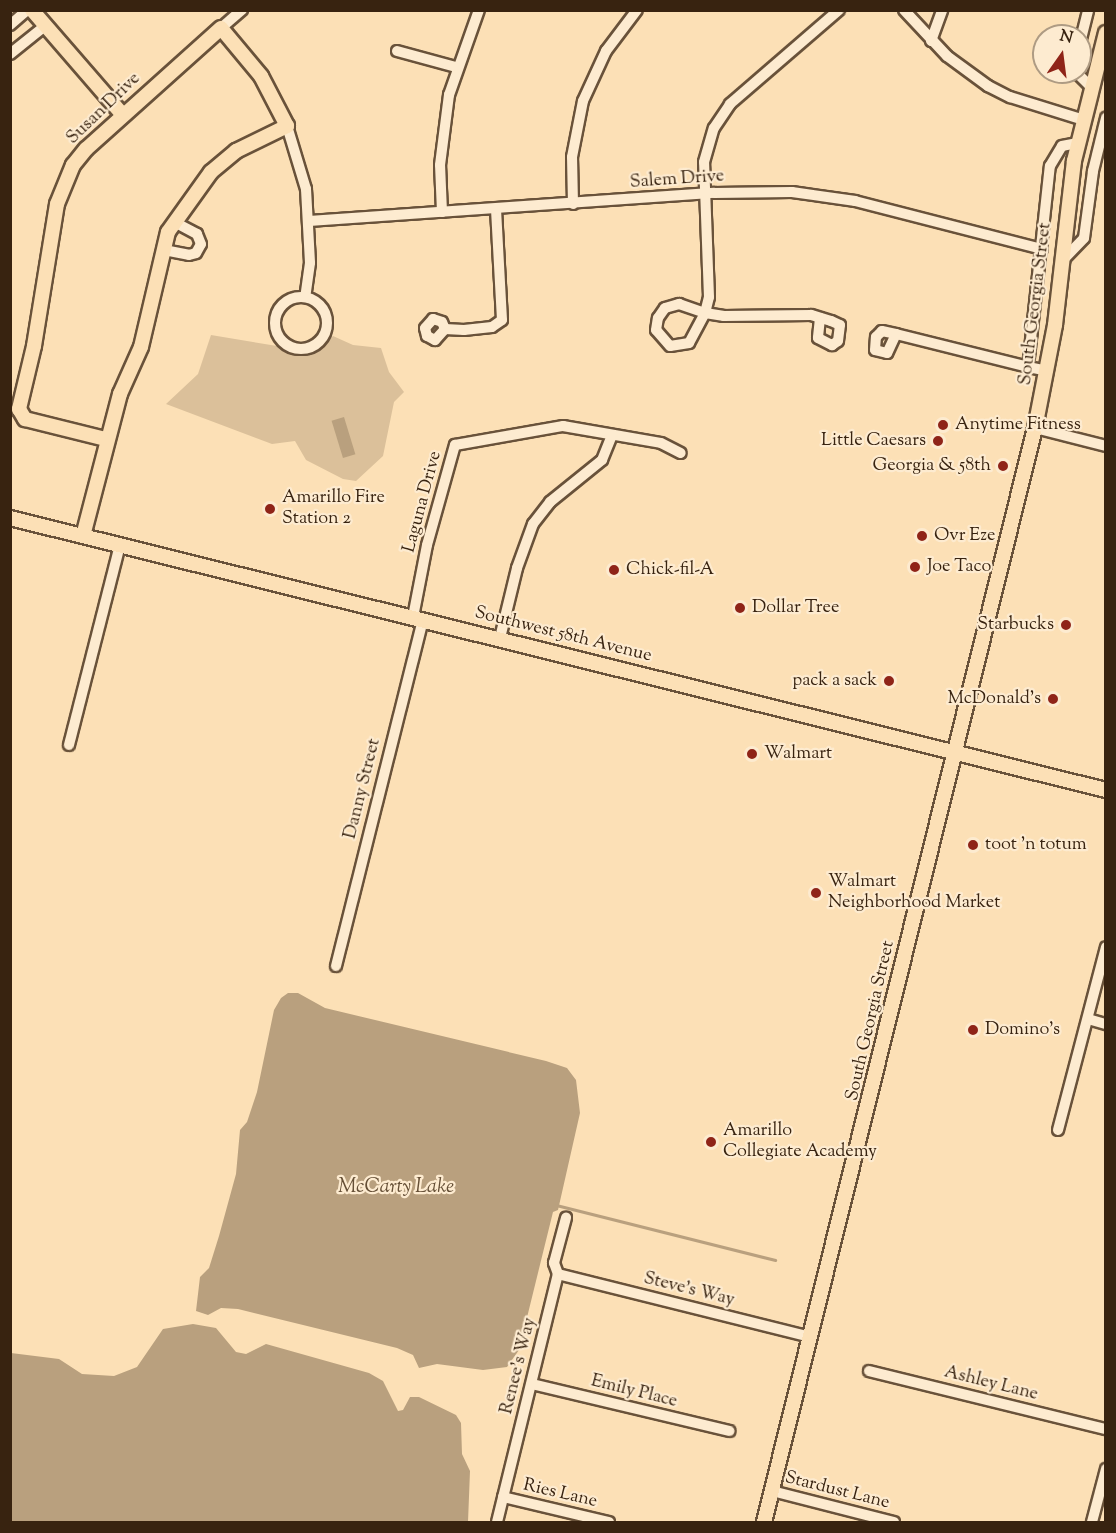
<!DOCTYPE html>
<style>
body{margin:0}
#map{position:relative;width:1116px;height:1533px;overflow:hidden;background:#fce0b6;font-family:"Sorts Mill Goudy",serif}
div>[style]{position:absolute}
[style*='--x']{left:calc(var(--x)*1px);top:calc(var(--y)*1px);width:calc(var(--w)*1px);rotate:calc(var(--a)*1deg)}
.green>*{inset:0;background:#dbc09a}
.water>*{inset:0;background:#b9a07e;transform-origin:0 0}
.stream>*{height:3px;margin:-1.5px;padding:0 1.5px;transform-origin:1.5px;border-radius:1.5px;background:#b9a07e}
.roads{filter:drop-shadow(2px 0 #69523a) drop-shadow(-2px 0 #69523a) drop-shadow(0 2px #69523a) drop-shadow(0 -2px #69523a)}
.minor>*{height:10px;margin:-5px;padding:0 5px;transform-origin:5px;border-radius:5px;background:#fdebd0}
.minor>.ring{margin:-5px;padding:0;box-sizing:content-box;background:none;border:10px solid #fdebd0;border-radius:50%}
.major>*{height:14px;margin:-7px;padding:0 7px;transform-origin:7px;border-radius:7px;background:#fce0b6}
.dots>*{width:16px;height:16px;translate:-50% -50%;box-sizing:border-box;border:3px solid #fdebd0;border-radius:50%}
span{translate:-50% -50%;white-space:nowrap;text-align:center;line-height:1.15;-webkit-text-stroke:4.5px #fdebd0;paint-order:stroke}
.street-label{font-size:18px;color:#382310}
.poi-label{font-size:18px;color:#382310}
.left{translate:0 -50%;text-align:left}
.right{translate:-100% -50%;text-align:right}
.water-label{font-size:20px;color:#654f36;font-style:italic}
.frame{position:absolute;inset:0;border:12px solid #382310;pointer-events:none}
.north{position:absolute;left:1032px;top:24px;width:60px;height:60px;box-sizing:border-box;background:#fdebd0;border:2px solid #ae9b83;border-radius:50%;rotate:14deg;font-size:16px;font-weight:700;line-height:24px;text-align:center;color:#382310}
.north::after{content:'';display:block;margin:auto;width:21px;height:27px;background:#8f2418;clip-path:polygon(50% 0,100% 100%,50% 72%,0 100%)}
</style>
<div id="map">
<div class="green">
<div style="clip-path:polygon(211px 335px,277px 346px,290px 353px,306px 355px,323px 347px,333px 336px,353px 345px,381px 348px,389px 372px,404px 392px,394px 402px,383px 456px,356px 481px,343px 479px,306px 460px,295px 441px,272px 444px,166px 404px,198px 374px)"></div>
</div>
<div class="water">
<div style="left:344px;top:417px;width:39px;height:13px;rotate:73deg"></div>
<div style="clip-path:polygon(288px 993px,298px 993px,325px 1008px,546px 1061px,567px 1068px,576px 1080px,580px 1113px,558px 1210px,553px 1212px,519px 1350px,507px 1367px,483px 1370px,437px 1364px,419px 1368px,413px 1355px,397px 1348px,238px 1309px,221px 1308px,208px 1315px,196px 1311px,200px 1277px,209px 1268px,219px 1236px,236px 1174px,240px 1130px,247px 1122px,257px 1092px,274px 1010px,281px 998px)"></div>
<div style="clip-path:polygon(193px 1324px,216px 1328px,236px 1352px,246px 1354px,266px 1344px,369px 1373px,383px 1381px,398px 1411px,403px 1410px,410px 1397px,419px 1397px,456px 1415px,461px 1423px,462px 1454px,470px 1471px,468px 1522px,11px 1522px,11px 1353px,59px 1359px,82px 1374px,114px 1376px,137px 1367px,163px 1329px)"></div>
</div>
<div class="stream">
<div style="--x:556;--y:1205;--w:226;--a:14.1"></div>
</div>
<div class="roads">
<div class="minor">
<div style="--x:904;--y:10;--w:63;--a:46.9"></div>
<div style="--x:947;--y:56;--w:51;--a:36.2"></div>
<div style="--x:988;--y:86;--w:25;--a:27"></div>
<div style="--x:1010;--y:97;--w:77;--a:17.3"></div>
<div style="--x:10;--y:25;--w:23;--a:-41"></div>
<div style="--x:221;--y:28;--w:28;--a:-41"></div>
<div style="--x:931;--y:41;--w:33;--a:-70"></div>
<div style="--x:1080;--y:43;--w:34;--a:-76"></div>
<div style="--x:397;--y:51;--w:61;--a:15.2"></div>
<div style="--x:10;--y:54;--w:45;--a:-38.7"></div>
<div style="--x:1076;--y:72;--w:23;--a:45"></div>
<div style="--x:287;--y:126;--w:66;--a:73.2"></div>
<div style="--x:306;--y:189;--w:74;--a:86.9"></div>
<div style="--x:310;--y:263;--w:34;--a:98"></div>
<div style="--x:573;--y:204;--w:47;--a:-91.2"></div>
<div style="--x:572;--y:157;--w:57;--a:-78.9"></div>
<div style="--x:583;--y:101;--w:55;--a:-65.3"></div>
<div style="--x:606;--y:51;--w:51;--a:-52.9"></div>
<div style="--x:442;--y:212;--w:47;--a:-92.4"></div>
<div style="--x:440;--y:165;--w:71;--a:-82.7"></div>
<div style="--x:449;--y:95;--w:90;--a:-70.6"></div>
<div style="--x:309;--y:221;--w:406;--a:-4"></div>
<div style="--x:714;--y:193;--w:78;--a:-0.7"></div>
<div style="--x:792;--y:192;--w:64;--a:8.1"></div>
<div style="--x:855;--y:201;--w:193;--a:14.4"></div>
<div style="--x:164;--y:250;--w:25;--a:11"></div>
<div style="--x:189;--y:255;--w:7;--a:-16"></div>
<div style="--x:196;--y:253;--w:10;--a:-61"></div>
<div style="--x:201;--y:244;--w:11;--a:-112"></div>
<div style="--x:197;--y:234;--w:26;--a:-152"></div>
<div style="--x:1061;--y:262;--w:33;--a:-46"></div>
<div style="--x:1084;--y:238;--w:68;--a:-82.3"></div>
<div style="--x:1093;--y:171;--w:55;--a:-76.2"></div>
<div class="ring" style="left:275px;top:297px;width:42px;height:42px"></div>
<div style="--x:679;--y:304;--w:28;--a:19"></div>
<div style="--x:705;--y:313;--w:34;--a:118"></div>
<div style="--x:689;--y:343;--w:19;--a:171"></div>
<div style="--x:670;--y:346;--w:21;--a:-131"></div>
<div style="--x:656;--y:330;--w:12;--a:-81"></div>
<div style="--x:658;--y:318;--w:12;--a:-55"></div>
<div style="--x:665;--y:308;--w:15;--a:-16"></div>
<div style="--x:820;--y:318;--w:20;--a:96"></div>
<div style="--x:818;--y:338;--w:16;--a:27"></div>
<div style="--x:832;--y:345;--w:7;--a:-34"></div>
<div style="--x:838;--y:341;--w:16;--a:-83"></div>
<div style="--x:840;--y:325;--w:10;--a:-156"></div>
<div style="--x:831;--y:321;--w:21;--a:-163"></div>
<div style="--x:811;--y:315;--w:87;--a:179.3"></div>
<div style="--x:724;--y:316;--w:19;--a:-171"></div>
<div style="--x:705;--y:313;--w:16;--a:-76"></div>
<div style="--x:709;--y:297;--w:135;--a:-92.1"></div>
<div style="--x:704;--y:162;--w:35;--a:-74"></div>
<div style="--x:714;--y:128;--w:29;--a:-56"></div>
<div style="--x:730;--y:104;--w:144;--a:-40.8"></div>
<div style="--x:445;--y:329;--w:15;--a:132"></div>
<div style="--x:435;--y:340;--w:9;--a:-153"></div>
<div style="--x:427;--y:336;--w:8;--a:-104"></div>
<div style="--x:425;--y:328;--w:12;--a:-48"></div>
<div style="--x:433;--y:319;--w:9;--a:18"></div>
<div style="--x:442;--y:322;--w:8;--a:67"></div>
<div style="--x:445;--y:329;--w:19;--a:3"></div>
<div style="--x:464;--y:330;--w:28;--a:-6"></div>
<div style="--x:492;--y:327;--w:12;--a:-35"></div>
<div style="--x:502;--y:320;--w:111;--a:-93.1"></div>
<div style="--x:896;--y:334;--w:21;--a:115"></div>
<div style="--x:887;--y:353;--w:12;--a:-166"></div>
<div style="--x:875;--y:350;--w:13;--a:-86"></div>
<div style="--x:876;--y:337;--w:8;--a:-45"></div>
<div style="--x:882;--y:331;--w:14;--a:12"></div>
<div style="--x:896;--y:334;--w:136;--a:14"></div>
<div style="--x:1028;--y:367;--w:20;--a:11"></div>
<div style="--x:1028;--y:367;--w:202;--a:-83.8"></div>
<div style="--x:1050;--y:166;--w:23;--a:-59"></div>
<div style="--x:1062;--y:146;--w:16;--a:-11"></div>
<div style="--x:1035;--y:428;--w:73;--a:14.2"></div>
<div style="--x:413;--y:617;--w:73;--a:-79"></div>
<div style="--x:427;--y:545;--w:104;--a:-74.4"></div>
<div style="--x:455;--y:445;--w:110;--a:-10"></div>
<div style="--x:563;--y:426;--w:99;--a:9.8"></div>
<div style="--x:661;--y:443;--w:22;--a:27"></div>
<div style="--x:500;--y:638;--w:72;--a:-76.3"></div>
<div style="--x:517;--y:568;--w:47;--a:-70"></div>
<div style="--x:533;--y:524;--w:28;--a:-52"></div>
<div style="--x:550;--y:502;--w:67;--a:-38.9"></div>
<div style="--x:602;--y:460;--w:27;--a:-68"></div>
<div style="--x:69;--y:745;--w:206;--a:-75.7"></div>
<div style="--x:336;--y:966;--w:358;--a:-75.9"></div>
<div style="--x:1088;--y:1019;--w:19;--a:16"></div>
<div style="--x:1058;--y:1130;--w:189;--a:-75.3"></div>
<div style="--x:558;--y:1274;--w:261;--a:14"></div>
<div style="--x:869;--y:1371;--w:244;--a:13.8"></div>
<div style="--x:532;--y:1384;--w:203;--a:13.4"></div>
<div style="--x:772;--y:1491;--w:126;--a:14.3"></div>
<div style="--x:503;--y:1497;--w:109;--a:13.3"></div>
<div style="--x:497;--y:1522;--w:255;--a:-76.2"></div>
<div style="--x:558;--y:1274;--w:12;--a:-110"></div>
<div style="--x:554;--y:1263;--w:47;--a:-75.1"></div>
<div style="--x:1092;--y:1522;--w:55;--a:-75.2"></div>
</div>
<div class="major">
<div style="--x:32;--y:10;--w:138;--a:49.1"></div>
<div style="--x:10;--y:518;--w:1129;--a:13.94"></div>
<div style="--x:83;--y:536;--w:147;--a:-75.4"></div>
<div style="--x:120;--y:394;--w:51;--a:-65.9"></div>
<div style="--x:141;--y:347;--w:118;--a:-76.8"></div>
<div style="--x:168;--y:232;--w:74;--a:-54.4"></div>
<div style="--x:211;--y:172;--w:33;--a:-40"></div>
<div style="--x:236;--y:151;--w:57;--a:-26.1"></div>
<div style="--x:287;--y:126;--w:56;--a:-117.5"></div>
<div style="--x:261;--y:76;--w:62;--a:-129.8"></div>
<div style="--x:221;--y:28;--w:181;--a:138.1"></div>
<div style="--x:86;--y:149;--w:21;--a:129"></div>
<div style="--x:73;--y:165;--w:42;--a:112.3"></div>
<div style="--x:57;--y:204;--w:144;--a:99.2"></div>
<div style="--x:34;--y:346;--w:65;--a:103.4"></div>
<div style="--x:19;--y:409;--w:12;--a:59"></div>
<div style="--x:25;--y:419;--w:83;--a:13.9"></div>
<div style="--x:764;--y:1522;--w:1127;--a:-76.09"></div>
<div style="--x:1035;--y:428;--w:105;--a:-79"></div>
<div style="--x:1055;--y:325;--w:165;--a:-83.4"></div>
<div style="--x:1074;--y:161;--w:132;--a:-76"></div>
</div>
</div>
<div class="dots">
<div style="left:943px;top:425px;background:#8f2418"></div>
<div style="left:938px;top:441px;background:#8f2418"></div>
<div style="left:1003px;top:466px;background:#8f2418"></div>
<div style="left:270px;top:509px;background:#8f2418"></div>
<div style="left:922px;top:536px;background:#8f2418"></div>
<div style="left:915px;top:567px;background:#8f2418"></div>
<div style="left:614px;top:570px;background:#8f2418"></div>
<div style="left:740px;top:608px;background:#8f2418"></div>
<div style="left:1066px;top:625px;background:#8f2418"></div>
<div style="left:889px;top:681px;background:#8f2418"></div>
<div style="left:1053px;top:699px;background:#8f2418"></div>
<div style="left:752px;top:754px;background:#8f2418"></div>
<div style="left:973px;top:845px;background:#8f2418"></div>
<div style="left:816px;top:893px;background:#8f2418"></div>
<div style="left:973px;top:1030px;background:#8f2418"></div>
<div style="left:711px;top:1142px;background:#8f2418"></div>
</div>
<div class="street-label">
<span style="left:104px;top:109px;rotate:-44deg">Susan Drive</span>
<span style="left:677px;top:180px;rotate:-4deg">Salem Drive</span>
<span style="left:1036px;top:304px;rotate:-83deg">South Georgia Street</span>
<span style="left:423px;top:502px;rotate:-75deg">Laguna Drive</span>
<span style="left:563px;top:635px;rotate:14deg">Southwest 58th Avenue</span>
<span style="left:363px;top:789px;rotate:-76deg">Danny Street</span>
<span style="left:871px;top:1021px;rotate:-77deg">South Georgia Street</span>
<span style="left:689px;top:1290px;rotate:14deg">Steve's Way</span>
<span style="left:519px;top:1366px;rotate:-76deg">Renee's Way</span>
<span style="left:991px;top:1384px;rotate:14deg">Ashley Lane</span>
<span style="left:634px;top:1392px;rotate:14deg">Emily Place</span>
<span style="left:837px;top:1491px;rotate:14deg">Stardust Lane</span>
<span style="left:560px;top:1494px;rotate:13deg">Ries Lane</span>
</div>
<div class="poi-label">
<span class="left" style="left:955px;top:425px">Anytime Fitness</span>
<span class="right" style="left:926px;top:441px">Little Caesars</span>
<span class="right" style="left:991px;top:466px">Georgia &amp; 58th</span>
<span class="left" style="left:282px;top:509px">Amarillo Fire<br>Station 2</span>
<span class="left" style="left:934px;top:536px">Ovr Eze</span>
<span class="left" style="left:927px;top:567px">Joe Taco</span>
<span class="left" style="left:626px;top:570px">Chick-fil-A</span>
<span class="left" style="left:752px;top:608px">Dollar Tree</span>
<span class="right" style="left:1054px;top:625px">Starbucks</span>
<span class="right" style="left:877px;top:681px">pack a sack</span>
<span class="right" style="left:1041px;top:699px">McDonald's</span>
<span class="left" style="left:764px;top:754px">Walmart</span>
<span class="left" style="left:985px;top:845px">toot 'n totum</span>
<span class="left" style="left:828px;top:893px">Walmart<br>Neighborhood Market</span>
<span class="left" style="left:985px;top:1030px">Domino's</span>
<span class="left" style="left:723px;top:1142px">Amarillo<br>Collegiate Academy</span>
</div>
<div class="water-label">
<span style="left:396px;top:1187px">McCarty Lake</span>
</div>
<div class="frame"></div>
<div class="north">N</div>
</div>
